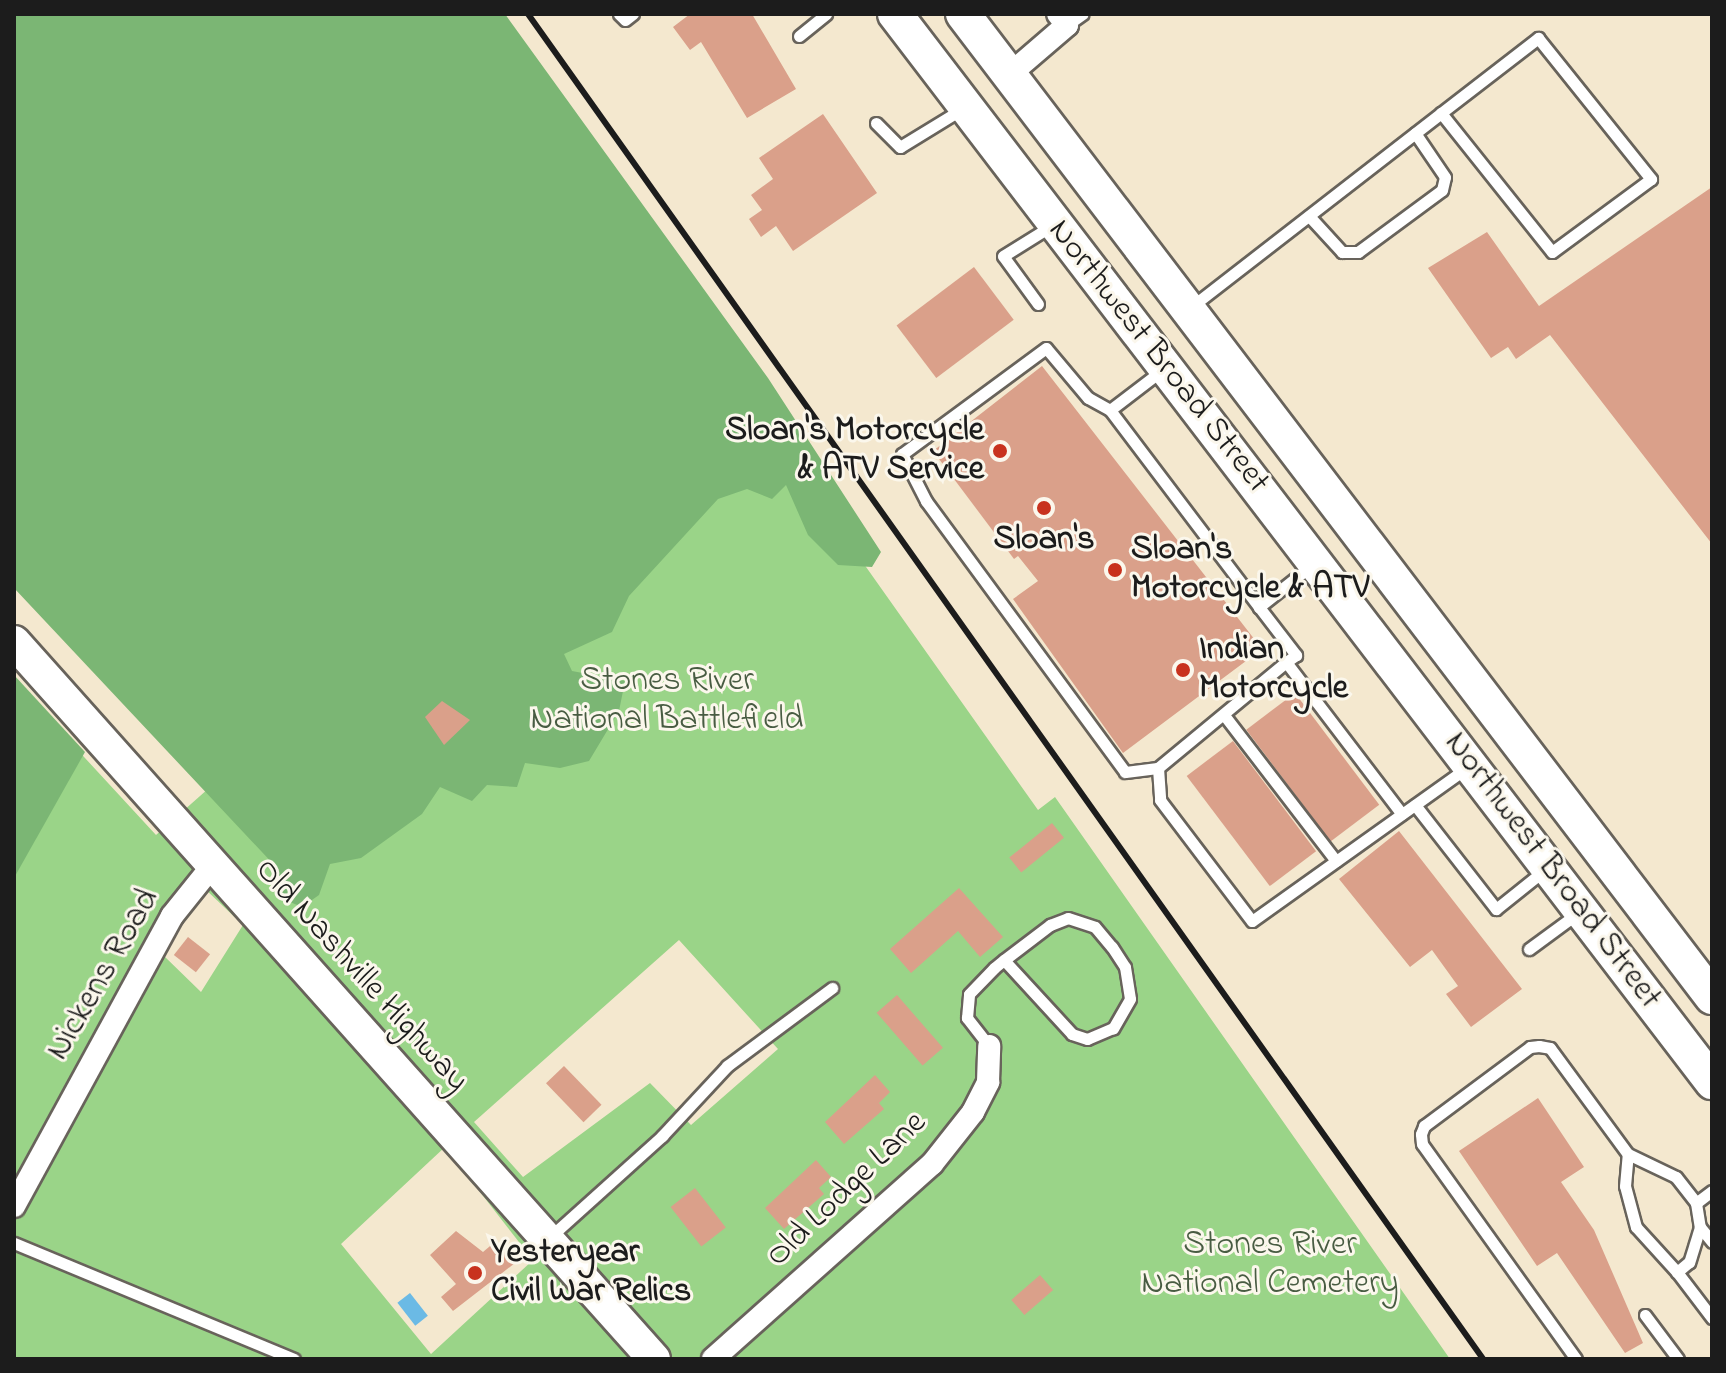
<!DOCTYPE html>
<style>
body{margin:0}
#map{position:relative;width:1726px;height:1373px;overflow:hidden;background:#f4e8cf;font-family:"Indie Flower",sans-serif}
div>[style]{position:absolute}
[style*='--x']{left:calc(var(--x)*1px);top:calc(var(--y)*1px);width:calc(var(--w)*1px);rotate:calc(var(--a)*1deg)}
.green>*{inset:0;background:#9ad488}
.forest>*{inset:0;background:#7bb674}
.water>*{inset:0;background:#6bbae5;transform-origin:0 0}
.building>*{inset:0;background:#daa08a;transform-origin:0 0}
.roads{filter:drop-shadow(2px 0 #68635b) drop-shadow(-2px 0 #68635b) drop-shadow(0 2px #68635b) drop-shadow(0 -2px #68635b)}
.service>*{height:11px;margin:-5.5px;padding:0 5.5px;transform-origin:5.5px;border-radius:5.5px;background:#fff}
.minor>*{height:22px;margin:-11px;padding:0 11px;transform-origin:11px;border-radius:11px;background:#fff}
.secondary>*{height:32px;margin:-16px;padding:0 16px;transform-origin:16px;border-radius:16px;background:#fff}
.primary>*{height:34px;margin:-17px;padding:0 17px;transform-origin:17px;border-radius:17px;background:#fff}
.rail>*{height:6px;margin:-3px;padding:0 3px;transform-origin:3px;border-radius:3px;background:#1c1c1c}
.dots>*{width:22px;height:22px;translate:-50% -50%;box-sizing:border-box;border:4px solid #fbf7ec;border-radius:50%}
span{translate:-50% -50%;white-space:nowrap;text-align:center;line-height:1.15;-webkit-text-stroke:6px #fbf7ec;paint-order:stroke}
.street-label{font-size:34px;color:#1c1c1c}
.poi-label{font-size:34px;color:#1c1c1c;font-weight:700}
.right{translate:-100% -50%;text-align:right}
.left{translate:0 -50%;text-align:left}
.park-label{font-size:34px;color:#485c42}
.frame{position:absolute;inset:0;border:16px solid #1c1c1c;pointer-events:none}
</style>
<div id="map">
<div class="green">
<div style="clip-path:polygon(evenodd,709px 345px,1038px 810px,1055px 797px,1450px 1359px,14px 1359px,14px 806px,61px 732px,156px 835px,709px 345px,203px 887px,243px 925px,201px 992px,163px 955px,203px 887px,709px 345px,679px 940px,778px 1049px,691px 1125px,650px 1083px,523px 1177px,474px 1122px,679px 940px,709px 345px,445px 1147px,533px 1260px,431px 1354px,341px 1244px,445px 1147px)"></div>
</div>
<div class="forest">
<div style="clip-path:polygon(14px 14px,505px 14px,768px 378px,881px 552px,872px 567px,838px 565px,808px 535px,786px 485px,772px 499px,747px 489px,718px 499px,629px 596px,612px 632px,564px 654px,572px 671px,625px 681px,619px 711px,589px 761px,560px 768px,525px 763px,517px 787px,487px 785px,472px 801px,440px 787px,422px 814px,361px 858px,330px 864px,319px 895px,302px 907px,278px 897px,276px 867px,14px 588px)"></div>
<div style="clip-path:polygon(14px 675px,85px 752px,14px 878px)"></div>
</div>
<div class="water">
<div style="left:410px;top:1293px;width:29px;height:16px;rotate:52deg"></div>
</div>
<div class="building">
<div style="clip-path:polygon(690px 14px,752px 14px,796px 89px,747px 118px,701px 42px,690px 50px,673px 27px)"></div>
<div style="clip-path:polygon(823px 114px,877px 193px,793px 251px,776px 226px,761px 237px,749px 219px,762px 210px,751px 195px,773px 179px,759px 158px)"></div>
<div style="clip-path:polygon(1712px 187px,1712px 544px,1550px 335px,1516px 359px,1508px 347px,1491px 358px,1428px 268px,1487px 232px,1539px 306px)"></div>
<div style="left:974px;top:267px;width:66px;height:97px;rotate:53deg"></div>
<div style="clip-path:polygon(1042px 366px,1262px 649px,1123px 753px,1013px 599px,1038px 581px,1018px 556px,1014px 559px,933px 451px)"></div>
<div style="left:1295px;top:693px;width:140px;height:61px;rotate:53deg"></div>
<div style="clip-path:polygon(442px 701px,470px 720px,444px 745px,425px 717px)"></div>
<div style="left:1233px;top:741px;width:138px;height:58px;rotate:53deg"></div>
<div style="left:1052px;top:823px;width:19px;height:55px;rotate:51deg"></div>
<div style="clip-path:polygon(1399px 831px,1522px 989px,1471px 1027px,1446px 994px,1458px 986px,1432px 950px,1410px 967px,1339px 879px)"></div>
<div style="clip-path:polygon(959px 888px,1003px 937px,980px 957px,958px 931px,911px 973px,890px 949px)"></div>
<div style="left:188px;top:937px;width:28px;height:23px;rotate:38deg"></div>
<div style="left:897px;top:995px;width:70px;height:27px;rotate:49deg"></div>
<div style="left:564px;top:1066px;width:54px;height:25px;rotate:46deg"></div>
<div style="clip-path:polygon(875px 1075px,890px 1092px,879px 1103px,884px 1109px,844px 1144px,825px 1122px)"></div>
<div style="clip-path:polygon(1538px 1098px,1584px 1167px,1561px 1182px,1594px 1230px,1643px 1343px,1625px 1353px,1557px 1253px,1537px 1266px,1459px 1151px)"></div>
<div style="clip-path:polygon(816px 1160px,831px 1177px,819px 1188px,824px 1194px,784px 1229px,765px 1208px)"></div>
<div style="left:695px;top:1188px;width:50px;height:31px;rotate:52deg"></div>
<div style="clip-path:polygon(456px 1231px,483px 1252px,496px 1241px,515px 1263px,453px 1311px,441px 1297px,456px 1284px,430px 1255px)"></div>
<div style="left:1040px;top:1275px;width:20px;height:38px;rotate:49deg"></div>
</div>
<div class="roads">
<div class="service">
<div style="--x:619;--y:14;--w:8;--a:45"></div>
<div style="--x:625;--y:20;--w:10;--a:-37"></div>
<div style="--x:1067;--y:25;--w:19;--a:-35"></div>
<div style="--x:799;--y:36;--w:35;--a:-39"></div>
<div style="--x:876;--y:123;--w:34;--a:45"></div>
<div style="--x:900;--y:147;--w:73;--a:-31.5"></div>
<div style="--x:1309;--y:216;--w:49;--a:47.5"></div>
<div style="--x:1342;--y:252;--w:16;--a:0"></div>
<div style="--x:1358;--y:252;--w:104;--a:-36.4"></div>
<div style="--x:1442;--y:190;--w:13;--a:-77"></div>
<div style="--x:1445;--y:177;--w:53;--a:-124.3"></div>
<div style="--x:1038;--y:304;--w:59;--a:-126.1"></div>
<div style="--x:1003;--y:256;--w:57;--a:-32"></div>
<div style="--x:1191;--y:307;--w:316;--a:-37.8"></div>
<div style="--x:1441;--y:113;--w:123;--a:-37.7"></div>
<div style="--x:1538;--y:38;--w:181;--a:51.3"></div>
<div style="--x:1651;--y:179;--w:123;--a:143.6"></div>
<div style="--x:1552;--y:252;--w:178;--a:-128.6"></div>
<div style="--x:1161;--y:371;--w:64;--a:142.6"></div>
<div style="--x:1110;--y:410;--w:247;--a:52.9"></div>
<div style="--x:1110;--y:410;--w:25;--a:-151"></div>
<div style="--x:1088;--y:398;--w:65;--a:-130"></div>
<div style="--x:1046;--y:348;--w:179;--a:143.6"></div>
<div style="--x:902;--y:454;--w:53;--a:62.9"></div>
<div style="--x:926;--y:501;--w:336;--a:53.7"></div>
<div style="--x:1125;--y:772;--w:33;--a:-7"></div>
<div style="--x:1312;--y:565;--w:68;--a:141.6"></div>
<div style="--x:1259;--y:607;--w:61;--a:52.4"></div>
<div style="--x:1296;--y:655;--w:12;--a:145"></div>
<div style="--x:1286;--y:662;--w:191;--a:52.7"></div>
<div style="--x:1286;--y:662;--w:166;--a:140.4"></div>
<div style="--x:1158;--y:768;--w:32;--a:86"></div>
<div style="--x:1160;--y:800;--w:152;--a:52.8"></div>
<div style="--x:1252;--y:921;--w:265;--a:-35.5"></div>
<div style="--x:1224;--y:715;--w:184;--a:52.5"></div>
<div style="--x:1415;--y:805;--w:132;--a:52.1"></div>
<div style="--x:1496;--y:909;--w:64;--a:-38.7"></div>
<div style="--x:1529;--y:949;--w:61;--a:-36.3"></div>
<div style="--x:989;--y:1046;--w:36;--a:-128"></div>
<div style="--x:967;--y:1018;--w:24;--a:-85"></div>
<div style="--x:969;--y:994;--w:36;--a:-46"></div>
<div style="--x:994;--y:968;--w:13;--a:-39"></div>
<div style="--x:1004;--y:960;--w:58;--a:-37.3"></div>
<div style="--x:1050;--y:925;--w:19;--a:-21"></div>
<div style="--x:1068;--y:918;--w:28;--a:18"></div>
<div style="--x:1095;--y:927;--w:26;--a:50"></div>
<div style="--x:1112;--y:947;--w:24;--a:57"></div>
<div style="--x:1125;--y:967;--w:32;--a:81"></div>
<div style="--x:1130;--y:999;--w:34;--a:120"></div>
<div style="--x:1113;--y:1028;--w:28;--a:157"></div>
<div style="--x:1087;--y:1039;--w:16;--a:-162"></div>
<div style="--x:1072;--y:1034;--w:100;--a:-132.6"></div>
<div style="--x:1628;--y:1154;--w:53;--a:25.6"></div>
<div style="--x:1676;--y:1177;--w:33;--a:52"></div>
<div style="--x:1696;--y:1203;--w:24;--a:81"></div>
<div style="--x:1700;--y:1227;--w:37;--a:107"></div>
<div style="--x:1689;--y:1262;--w:16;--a:140"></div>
<div style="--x:1677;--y:1272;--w:61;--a:-132.3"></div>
<div style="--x:1636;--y:1227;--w:42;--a:-105"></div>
<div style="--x:1625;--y:1186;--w:32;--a:-85"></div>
<div style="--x:1696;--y:1203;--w:20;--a:-37"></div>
<div style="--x:1700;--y:1227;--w:19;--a:51"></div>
<div style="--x:550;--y:1237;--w:151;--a:-42"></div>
<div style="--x:662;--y:1136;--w:96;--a:-47.1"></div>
<div style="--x:727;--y:1066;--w:131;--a:-36.6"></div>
<div style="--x:14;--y:1243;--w:303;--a:22.5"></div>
<div style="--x:1677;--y:1272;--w:58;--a:52.7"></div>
<div style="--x:1645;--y:1315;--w:55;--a:53.1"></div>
<div style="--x:1576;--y:1359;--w:264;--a:-125.6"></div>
<div style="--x:1422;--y:1144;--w:10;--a:-96"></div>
<div style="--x:1421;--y:1134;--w:9;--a:-69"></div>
<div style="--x:1424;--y:1126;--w:132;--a:-36.7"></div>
<div style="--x:1530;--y:1047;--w:9;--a:-6"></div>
<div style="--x:1539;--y:1046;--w:11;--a:10"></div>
<div style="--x:1550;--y:1048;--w:132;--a:53.7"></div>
</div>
<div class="minor">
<div style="--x:1010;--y:74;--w:75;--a:-40.7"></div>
<div style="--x:1067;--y:25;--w:14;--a:-129"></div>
<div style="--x:14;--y:1206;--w:330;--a:-61.4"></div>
<div style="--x:172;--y:916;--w:64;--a:-51.3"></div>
<div style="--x:713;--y:1359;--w:293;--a:-41.7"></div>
<div style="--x:932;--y:1164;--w:66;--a:-51.7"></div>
<div style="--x:973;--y:1112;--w:34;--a:-63"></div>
<div style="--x:988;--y:1082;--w:36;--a:-88"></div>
</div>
<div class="secondary">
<div style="--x:14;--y:642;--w:961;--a:48.25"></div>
</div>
<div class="primary">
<div style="--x:895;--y:14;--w:1345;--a:52.58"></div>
<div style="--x:963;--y:14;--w:1236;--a:52.69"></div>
</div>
</div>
<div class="rail">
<div style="--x:528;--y:14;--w:1650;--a:54.62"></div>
</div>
<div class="dots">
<div style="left:1000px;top:451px;background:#c8321e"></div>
<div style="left:1044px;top:508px;background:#c8321e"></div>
<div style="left:1115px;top:570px;background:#c8321e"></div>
<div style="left:1183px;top:670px;background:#c8321e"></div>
<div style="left:475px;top:1273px;background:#c8321e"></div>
</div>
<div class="street-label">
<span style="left:1158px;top:357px;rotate:52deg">Northwest Broad Street</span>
<span style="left:1552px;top:871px;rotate:53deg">Northwest Broad Street</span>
<span style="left:104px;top:975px;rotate:-60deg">Nickens Road</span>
<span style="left:361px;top:976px;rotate:48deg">Old Nashville Highway</span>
<span style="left:847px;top:1190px;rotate:-44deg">Old Lodge Lane</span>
</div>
<div class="poi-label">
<span class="right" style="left:984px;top:451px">Sloan's Motorcycle<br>&amp; ATV Service</span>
<span style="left:1044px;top:541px">Sloan's</span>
<span class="left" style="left:1131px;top:570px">Sloan's<br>Motorcycle &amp; ATV</span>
<span class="left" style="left:1199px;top:670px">Indian<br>Motorcycle</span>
<span class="left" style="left:491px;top:1273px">Yesteryear<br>Civil War Relics</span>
</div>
<div class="park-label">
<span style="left:667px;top:701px">Stones River<br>National Battlefield</span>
<span style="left:1270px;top:1265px">Stones River<br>National Cemetery</span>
</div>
<div class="frame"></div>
</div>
